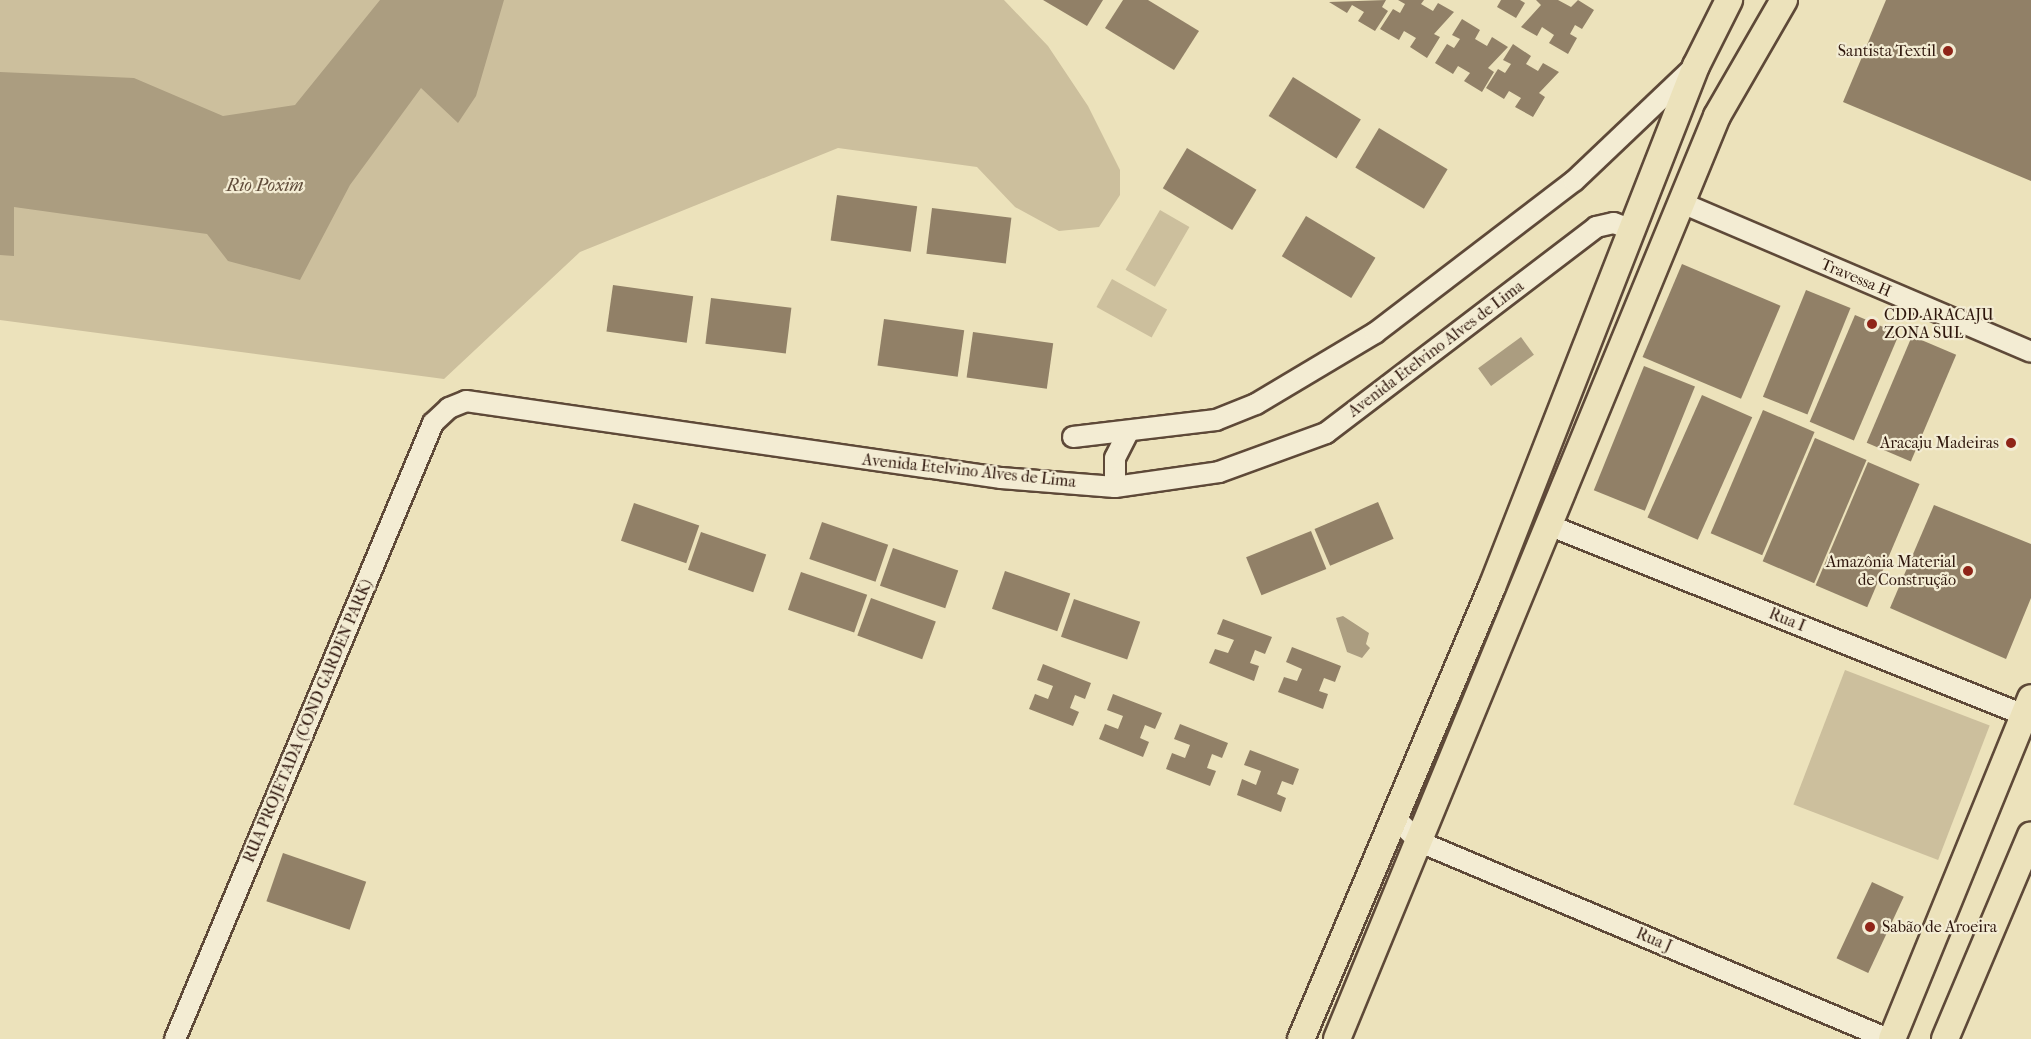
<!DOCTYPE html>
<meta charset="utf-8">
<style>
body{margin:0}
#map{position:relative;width:2031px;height:1039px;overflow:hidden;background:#ece2bb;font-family:"IM FELL French Canon",serif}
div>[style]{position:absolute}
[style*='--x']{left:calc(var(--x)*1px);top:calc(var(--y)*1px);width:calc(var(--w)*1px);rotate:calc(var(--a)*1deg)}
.green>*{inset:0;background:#ccbf9d;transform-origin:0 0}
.water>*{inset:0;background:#ab9d80;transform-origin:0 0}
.building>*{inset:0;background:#918067;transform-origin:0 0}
.roads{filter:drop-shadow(2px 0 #5e4938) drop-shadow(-2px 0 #5e4938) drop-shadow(0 2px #5e4938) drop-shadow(0 -2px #5e4938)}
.minor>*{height:20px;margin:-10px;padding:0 10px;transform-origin:10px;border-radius:10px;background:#f3ecd3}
.major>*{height:26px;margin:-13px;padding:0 13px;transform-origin:13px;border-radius:13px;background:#ece2bb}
.dots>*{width:16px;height:16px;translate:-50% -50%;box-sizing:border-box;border:3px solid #f3ecd3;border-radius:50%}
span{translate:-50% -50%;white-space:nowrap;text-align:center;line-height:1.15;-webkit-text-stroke:4.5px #f3ecd3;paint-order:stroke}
.poi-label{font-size:16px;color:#2e160c}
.right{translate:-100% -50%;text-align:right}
.left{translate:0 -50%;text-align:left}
.street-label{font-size:16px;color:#2e160c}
.water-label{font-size:18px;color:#604c3a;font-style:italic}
</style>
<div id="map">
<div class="green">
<div style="clip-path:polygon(0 0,1004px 0,1048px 46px,1088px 106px,1120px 170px,1120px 195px,1099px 227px,1059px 231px,1015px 207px,977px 167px,838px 148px,580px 252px,444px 379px,0 320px)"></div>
<div style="left:1160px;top:210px;width:34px;height:69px;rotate:30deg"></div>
<div style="left:1112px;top:279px;width:63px;height:32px;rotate:29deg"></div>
<div style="left:1845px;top:670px;width:155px;height:144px;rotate:21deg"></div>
</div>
<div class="water">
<div style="clip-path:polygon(380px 0,504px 0,476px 96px,458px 123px,421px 88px,350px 185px,300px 280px,228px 261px,207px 234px,14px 207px,14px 256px,0 255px,0 72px,134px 78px,223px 116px,295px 105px)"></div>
<div style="left:1521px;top:337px;width:22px;height:53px;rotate:54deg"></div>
<div style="clip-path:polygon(1343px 616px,1369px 633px,1366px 644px,1370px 648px,1362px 658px,1347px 652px,1336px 618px)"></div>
</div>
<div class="building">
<div style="clip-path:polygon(1043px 0,1103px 0,1087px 26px)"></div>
<div style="clip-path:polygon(1123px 0,1148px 0,1199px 31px,1174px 70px,1105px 28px)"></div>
<div style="clip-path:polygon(1386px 0,1382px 7px,1388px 11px,1375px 31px,1358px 21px,1364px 12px,1352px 5px,1347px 13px,1329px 2px)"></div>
<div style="clip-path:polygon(1398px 0,1424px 0,1421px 4px,1433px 11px,1438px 3px,1454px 12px,1434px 34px,1440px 37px,1427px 58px,1410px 47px,1416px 38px,1404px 31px,1399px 40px,1380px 29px,1393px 9px,1400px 13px,1405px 4px)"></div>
<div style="clip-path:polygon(1501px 0,1520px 0,1525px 3px,1516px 18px,1497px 7px)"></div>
<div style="clip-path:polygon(1536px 0,1558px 0,1571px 7px,1578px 0,1594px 10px,1582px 29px,1575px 25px,1570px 34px,1577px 38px,1568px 54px,1549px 43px,1554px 35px,1542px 27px,1537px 36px,1521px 27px,1541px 5px)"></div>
<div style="clip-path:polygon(1886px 0,2031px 0,2031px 181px,1843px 102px)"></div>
<div style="clip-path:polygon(1462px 19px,1480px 30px,1475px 39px,1487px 46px,1492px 37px,1508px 47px,1488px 68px,1494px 72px,1482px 92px,1464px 81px,1470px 73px,1458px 66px,1453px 74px,1435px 63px,1447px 44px,1454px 48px,1460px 39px,1452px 35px)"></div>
<div style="clip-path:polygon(1513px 44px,1531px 56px,1526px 64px,1538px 71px,1543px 63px,1559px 72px,1539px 93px,1545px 97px,1533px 117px,1515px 107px,1521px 98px,1509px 91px,1504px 99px,1486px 88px,1498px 69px,1505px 73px,1511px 64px,1503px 60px)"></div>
<div style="left:1293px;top:77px;width:80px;height:46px;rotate:32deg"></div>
<div style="left:1379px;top:128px;width:80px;height:46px;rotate:31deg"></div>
<div style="left:1187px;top:148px;width:81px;height:47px;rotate:31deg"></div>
<div style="left:837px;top:195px;width:81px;height:46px;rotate:8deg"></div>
<div style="left:932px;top:208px;width:80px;height:46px;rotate:7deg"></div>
<div style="left:1306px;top:216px;width:81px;height:47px;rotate:31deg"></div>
<div style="left:1682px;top:264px;width:107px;height:101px;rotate:23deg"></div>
<div style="left:613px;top:285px;width:81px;height:47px;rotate:8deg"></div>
<div style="left:1806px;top:290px;width:48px;height:115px;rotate:22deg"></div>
<div style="left:711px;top:298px;width:81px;height:46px;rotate:7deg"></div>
<div style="left:1855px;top:315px;width:48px;height:116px;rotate:23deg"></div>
<div style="left:884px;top:319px;width:81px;height:47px;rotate:8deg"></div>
<div style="left:973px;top:332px;width:81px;height:46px;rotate:8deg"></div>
<div style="left:1912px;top:336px;width:48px;height:116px;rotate:23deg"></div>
<div style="left:1644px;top:366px;width:55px;height:134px;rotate:22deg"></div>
<div style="left:1702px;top:395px;width:55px;height:134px;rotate:24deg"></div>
<div style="left:1763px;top:410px;width:56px;height:134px;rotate:23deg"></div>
<div style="left:1815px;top:438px;width:56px;height:134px;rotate:23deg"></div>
<div style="left:1868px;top:462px;width:56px;height:134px;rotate:23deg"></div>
<div style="left:1378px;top:502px;width:40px;height:69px;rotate:67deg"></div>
<div style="left:634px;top:503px;width:69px;height:40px;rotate:19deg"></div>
<div style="clip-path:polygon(1934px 505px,2031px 544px,2031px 598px,2006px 659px,1890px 608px)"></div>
<div style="left:822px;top:522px;width:70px;height:39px;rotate:19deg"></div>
<div style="left:1311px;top:531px;width:41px;height:70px;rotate:68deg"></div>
<div style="left:701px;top:532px;width:69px;height:40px;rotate:19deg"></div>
<div style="left:893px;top:548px;width:69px;height:40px;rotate:19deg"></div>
<div style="left:1005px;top:571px;width:69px;height:40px;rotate:19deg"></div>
<div style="left:801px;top:572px;width:70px;height:40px;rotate:19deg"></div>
<div style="left:871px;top:598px;width:69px;height:40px;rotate:20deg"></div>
<div style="left:1074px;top:599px;width:70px;height:40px;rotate:19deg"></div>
<div style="clip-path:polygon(1223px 619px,1272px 637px,1265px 654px,1255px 650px,1250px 663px,1259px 666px,1254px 681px,1209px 663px,1215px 649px,1228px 653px,1234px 640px,1217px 634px)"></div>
<div style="clip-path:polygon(1292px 647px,1341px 666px,1335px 682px,1324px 678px,1319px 691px,1328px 694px,1323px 709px,1278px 692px,1284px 677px,1297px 681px,1302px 669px,1286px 662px)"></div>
<div style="clip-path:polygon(1043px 664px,1091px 683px,1085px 699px,1075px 695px,1070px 708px,1079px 712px,1073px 726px,1029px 709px,1035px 694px,1048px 699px,1053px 686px,1037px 680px)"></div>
<div style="clip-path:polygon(1113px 694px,1162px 713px,1155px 729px,1145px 725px,1140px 738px,1149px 742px,1143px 757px,1099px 739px,1105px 724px,1118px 729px,1123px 716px,1107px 710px)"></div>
<div style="clip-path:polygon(1180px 724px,1228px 743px,1222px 758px,1212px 754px,1207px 768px,1216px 771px,1210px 786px,1166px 769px,1172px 753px,1185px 758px,1190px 745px,1174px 739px)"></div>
<div style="clip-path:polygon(1250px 750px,1299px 769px,1293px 785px,1282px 781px,1277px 794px,1286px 798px,1281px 812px,1237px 795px,1242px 779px,1256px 785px,1261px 771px,1244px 765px)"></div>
<div style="left:283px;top:853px;width:88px;height:51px;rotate:19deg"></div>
<div style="left:1872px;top:882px;width:35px;height:84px;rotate:25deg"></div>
</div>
<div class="roads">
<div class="minor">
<div style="--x:1682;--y:203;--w:379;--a:23.1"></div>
<div style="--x:1073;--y:437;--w:144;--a:-6.8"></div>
<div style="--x:1216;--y:420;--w:43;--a:-21.8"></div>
<div style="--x:1256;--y:404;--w:139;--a:-30.8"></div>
<div style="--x:1375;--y:333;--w:250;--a:-37.4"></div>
<div style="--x:1574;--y:181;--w:166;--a:-43.5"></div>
<div style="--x:1115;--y:487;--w:29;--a:-90"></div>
<div style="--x:1115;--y:458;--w:29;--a:-63"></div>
<div style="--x:1551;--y:526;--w:509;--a:21.78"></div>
<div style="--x:1397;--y:820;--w:32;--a:44"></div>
<div style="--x:1420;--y:842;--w:508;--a:22.83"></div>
<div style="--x:175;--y:1039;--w:668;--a:-67.27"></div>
<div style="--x:433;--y:423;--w:22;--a:-43"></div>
<div style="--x:449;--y:408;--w:18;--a:-22"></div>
<div style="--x:466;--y:401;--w:541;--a:8.19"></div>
<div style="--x:1001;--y:478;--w:114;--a:4.5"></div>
<div style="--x:1115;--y:487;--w:105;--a:-8.2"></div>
<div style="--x:1219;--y:472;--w:114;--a:-20"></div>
<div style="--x:1326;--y:433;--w:340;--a:-37.3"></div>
<div style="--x:1596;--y:227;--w:18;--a:-13"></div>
<div style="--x:1614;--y:223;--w:19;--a:21"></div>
</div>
<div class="major">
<div style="--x:1301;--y:1039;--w:491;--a:-67.1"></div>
<div style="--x:1492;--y:587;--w:560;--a:-68.62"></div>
<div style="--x:1696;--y:66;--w:74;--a:-63.4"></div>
<div style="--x:1337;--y:1039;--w:998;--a:-67.62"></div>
<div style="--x:1717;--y:116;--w:134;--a:-60"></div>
<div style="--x:1892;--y:1039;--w:368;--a:-67.8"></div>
<div style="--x:1945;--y:1039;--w:221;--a:-67.1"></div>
</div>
</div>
<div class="dots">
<div style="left:1948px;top:51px;background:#8f2418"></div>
<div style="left:1872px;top:324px;background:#8f2418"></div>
<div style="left:2011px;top:443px;background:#8f2418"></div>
<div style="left:1968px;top:571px;background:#8f2418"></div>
<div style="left:1870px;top:927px;background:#8f2418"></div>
</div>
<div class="poi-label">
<span class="right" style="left:1936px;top:51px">Santista Textil</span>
<span class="left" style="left:1884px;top:324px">CDD ARACAJU<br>ZONA SUL</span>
<span class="right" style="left:1999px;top:443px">Aracaju Madeiras</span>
<span class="right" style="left:1956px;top:571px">Amazônia Material<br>de Construção</span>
<span class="left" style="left:1882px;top:927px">Sabão de Aroeira</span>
</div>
<div class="street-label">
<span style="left:1856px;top:278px;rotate:23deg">Travessa H</span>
<span style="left:1436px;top:349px;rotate:-37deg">Avenida Etelvino Alves de Lima</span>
<span style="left:969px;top:471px;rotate:6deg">Avenida Etelvino Alves de Lima</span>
<span style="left:1787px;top:620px;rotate:22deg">Rua I</span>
<span style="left:308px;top:721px;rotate:-67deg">RUA PROJETADA (COND GARDEN PARK)</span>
<span style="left:1654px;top:940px;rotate:23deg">Rua J</span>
</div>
<div class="water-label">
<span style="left:265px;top:186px">Rio Poxim</span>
</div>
</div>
